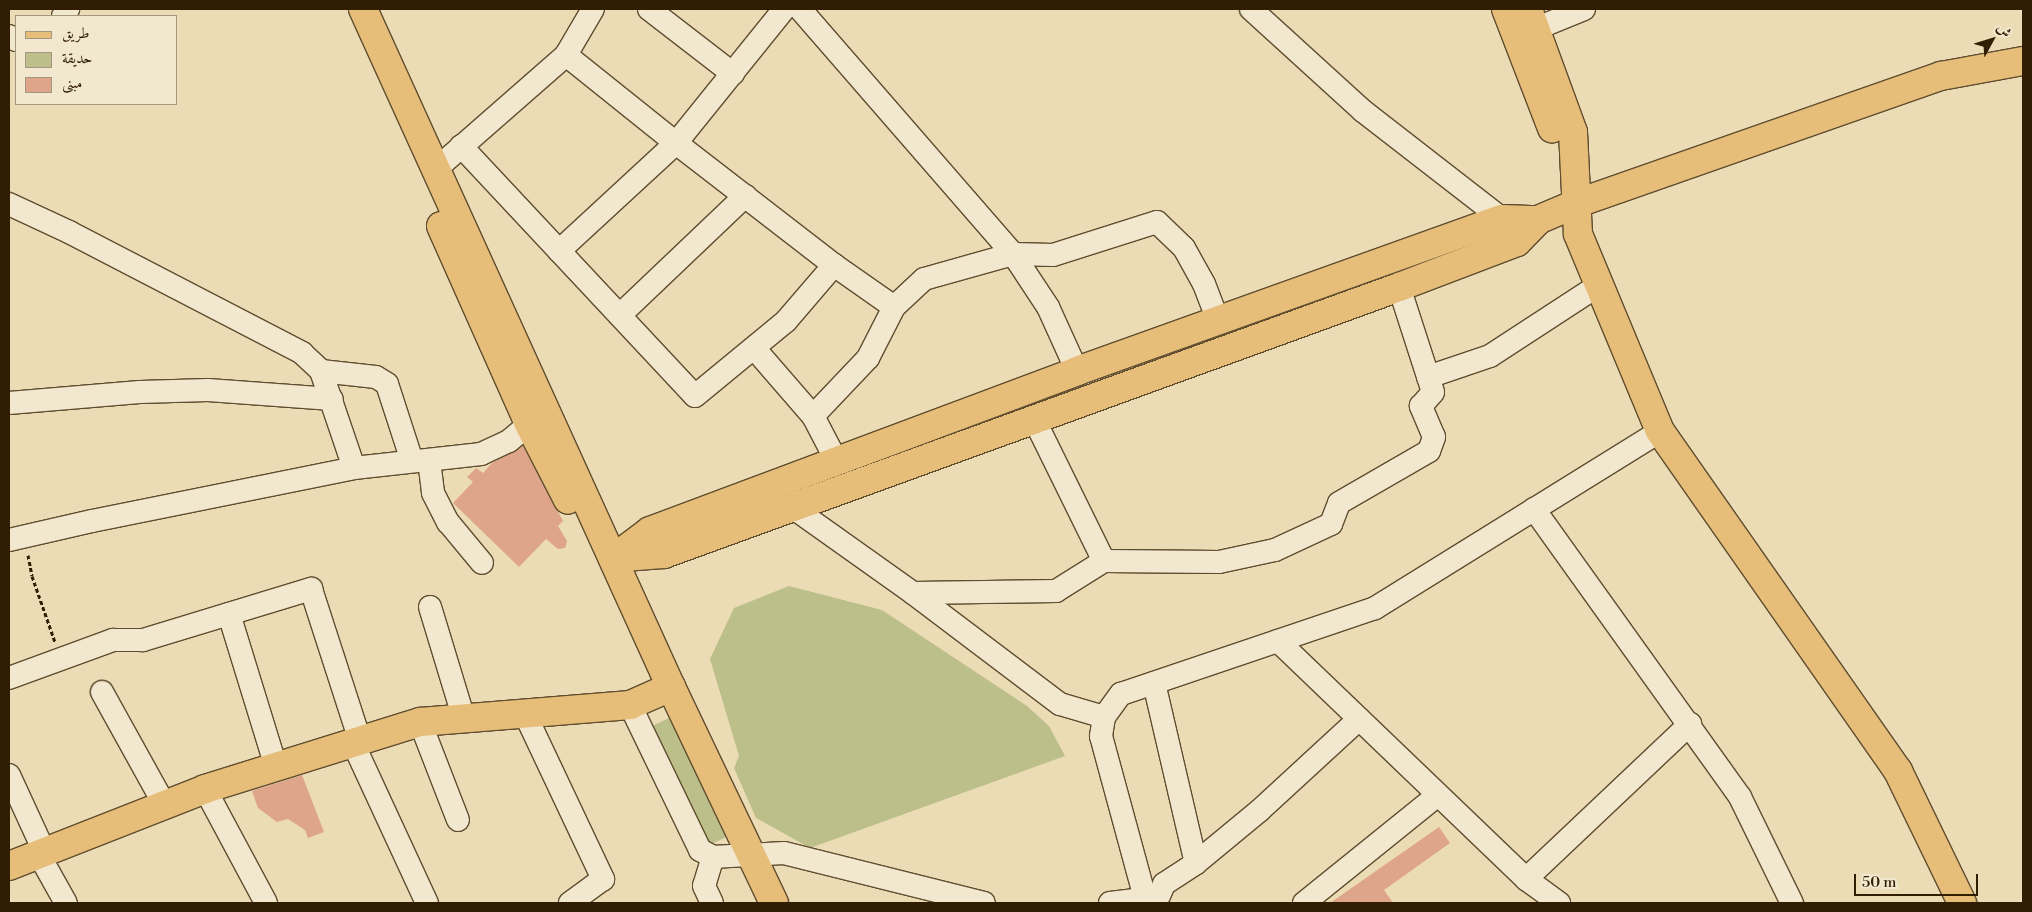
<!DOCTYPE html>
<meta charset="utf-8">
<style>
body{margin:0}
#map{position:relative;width:2032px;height:912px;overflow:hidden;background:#ebdcb5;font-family:"Libre Bodoni",Amiri,serif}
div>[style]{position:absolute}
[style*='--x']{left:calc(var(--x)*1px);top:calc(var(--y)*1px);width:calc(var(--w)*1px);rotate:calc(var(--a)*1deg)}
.green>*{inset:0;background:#bcbf8a;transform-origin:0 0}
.building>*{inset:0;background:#dea58a}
.path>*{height:3px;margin-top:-1.5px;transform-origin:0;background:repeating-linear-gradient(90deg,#311d02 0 4px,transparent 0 6.5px)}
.roads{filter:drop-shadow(1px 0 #604d2f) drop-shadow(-1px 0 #604d2f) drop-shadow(0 1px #604d2f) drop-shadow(0 -1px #604d2f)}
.minor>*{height:22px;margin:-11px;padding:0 11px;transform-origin:11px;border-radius:11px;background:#f2e8cf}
.major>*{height:28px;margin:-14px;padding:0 14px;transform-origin:14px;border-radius:14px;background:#e6be7a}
span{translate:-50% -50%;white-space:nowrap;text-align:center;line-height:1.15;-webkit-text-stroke:5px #f2e8cf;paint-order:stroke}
.frame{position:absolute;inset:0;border:10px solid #311d02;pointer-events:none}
.legend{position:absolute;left:15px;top:15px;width:162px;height:90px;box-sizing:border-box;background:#f2e8cf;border:1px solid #a5977d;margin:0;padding:6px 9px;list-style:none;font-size:15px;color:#311d02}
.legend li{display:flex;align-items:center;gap:10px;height:25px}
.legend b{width:25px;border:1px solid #a5977d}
.north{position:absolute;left:1967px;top:15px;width:50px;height:50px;-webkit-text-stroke:4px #f2e8cf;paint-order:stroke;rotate:51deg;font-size:14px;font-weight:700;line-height:20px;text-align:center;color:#311d02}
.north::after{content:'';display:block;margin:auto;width:18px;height:22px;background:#311d02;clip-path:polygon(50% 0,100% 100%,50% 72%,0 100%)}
.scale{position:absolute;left:1854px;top:874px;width:124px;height:22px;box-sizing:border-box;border:2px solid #311d02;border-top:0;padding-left:6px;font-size:15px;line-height:18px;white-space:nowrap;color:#311d02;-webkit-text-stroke:4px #f2e8cf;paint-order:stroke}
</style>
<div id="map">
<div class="green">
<div style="clip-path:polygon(789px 586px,882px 610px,1027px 706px,1049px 726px,1065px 756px,810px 848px,756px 818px,734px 768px,739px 756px,710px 659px,734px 608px)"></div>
<div style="left:673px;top:716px;width:132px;height:25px;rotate:64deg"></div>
</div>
<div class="building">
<div style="clip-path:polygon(523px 446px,563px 521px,558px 526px,567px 541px,565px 548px,558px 549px,546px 539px,519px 567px,453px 503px,473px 482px,467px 477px,476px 468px,483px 473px,492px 463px)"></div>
<div style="clip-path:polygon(302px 775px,324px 832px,308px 838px,305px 830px,288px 819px,277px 822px,258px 808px,252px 791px)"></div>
<div style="clip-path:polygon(1439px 827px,1450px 843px,1384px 890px,1393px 903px,1330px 903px)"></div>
</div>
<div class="path">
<div style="--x:28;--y:555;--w:21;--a:79"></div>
<div style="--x:32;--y:576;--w:70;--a:70.8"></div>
</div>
<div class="roads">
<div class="minor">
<div style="--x:649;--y:9;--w:106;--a:37.7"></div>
<div style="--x:800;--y:9;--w:325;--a:49"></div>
<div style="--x:1013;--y:254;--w:64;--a:56.6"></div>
<div style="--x:1048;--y:307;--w:70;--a:65.6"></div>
<div style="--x:1251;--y:9;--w:151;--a:42.3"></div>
<div style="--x:1363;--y:111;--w:176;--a:37.8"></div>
<div style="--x:63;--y:16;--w:9;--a:-54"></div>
<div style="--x:1535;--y:29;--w:53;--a:-22.2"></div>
<div style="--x:9;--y:36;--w:8;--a:30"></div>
<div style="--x:566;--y:55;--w:141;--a:38.7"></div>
<div style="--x:676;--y:143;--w:200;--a:37.7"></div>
<div style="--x:834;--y:265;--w:73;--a:35"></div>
<div style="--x:894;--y:307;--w:41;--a:-43"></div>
<div style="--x:924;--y:279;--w:92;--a:-15.7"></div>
<div style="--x:1013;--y:254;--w:40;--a:1.4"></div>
<div style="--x:1053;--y:255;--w:109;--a:-17.6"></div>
<div style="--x:1157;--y:222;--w:37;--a:44"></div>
<div style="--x:1184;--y:248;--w:41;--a:60.9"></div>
<div style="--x:1204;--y:284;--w:39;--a:69"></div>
<div style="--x:461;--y:146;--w:342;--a:46.9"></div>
<div style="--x:695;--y:396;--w:118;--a:-39.5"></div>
<div style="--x:786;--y:321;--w:74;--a:-49.4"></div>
<div style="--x:436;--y:169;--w:173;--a:-41.2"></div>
<div style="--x:566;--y:55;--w:53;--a:-59.6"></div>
<div style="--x:9;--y:204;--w:66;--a:25"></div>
<div style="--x:69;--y:232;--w:263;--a:27.4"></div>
<div style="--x:302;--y:353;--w:26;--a:43"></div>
<div style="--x:321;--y:371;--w:102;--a:71.2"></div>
<div style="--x:559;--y:251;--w:159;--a:-42.7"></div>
<div style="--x:676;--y:143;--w:172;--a:-51.1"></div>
<div style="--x:620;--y:315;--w:173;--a:-43.6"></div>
<div style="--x:754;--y:348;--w:90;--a:49.1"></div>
<div style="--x:813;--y:416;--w:52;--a:62.4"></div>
<div style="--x:321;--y:371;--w:55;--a:6.2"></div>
<div style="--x:376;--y:377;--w:13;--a:32"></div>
<div style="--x:387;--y:384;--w:81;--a:72"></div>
<div style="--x:1428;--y:377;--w:65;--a:-18.7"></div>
<div style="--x:1490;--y:356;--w:130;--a:-33.1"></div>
<div style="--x:9;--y:403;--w:131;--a:-4.8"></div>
<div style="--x:140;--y:392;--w:68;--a:-1.7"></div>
<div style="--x:208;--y:390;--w:124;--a:4.2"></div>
<div style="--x:813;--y:416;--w:80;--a:-46.5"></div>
<div style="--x:868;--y:358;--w:57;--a:-63"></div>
<div style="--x:1034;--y:419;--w:158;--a:63.8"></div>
<div style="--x:429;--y:460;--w:33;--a:83"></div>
<div style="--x:433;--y:493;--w:33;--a:63"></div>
<div style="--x:448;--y:522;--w:53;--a:50.3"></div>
<div style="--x:792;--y:507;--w:148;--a:35.4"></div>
<div style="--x:913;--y:593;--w:184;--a:37.1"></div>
<div style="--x:1060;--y:704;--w:46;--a:16.5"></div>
<div style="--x:1534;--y:509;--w:354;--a:54.4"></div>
<div style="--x:1740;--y:797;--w:118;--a:63.9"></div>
<div style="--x:9;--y:540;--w:85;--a:-12.9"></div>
<div style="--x:92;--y:521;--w:267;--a:-11.4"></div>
<div style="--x:354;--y:468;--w:128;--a:-6.3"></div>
<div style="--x:481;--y:454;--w:31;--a:-25"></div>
<div style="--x:509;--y:441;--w:26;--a:-40"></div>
<div style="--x:529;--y:424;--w:16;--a:-30"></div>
<div style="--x:913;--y:593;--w:143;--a:-0.8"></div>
<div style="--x:1056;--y:591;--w:57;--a:-32"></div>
<div style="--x:1104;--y:561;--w:115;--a:0.5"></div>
<div style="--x:1219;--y:562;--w:57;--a:-12.1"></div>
<div style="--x:1275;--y:550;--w:62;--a:-24.9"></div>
<div style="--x:1331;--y:524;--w:22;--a:-69"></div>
<div style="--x:1339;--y:503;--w:104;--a:-30"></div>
<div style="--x:1429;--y:451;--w:15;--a:-70"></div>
<div style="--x:1434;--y:437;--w:34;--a:-113"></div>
<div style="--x:1421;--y:406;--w:18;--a:-49"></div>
<div style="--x:1433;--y:392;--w:110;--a:-107.9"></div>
<div style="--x:430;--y:607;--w:117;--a:73.1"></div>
<div style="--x:229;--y:614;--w:160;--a:72.9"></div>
<div style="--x:1278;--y:641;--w:344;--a:43.8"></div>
<div style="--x:1526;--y:879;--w:41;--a:36"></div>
<div style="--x:9;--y:678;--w:111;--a:-20.1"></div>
<div style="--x:113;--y:640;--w:30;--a:0"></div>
<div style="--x:143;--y:640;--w:176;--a:-16.9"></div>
<div style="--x:311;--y:589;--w:160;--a:72.1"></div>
<div style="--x:1154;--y:683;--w:185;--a:76.9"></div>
<div style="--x:102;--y:692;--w:128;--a:61"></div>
<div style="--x:630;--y:705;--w:161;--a:64.2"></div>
<div style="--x:700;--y:850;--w:15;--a:28"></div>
<div style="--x:713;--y:857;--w:71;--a:-3.2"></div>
<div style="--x:784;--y:853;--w:206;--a:14"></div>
<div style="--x:525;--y:714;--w:183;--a:64.7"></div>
<div style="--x:603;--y:879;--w:41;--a:144"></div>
<div style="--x:420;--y:722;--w:105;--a:68.8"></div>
<div style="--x:353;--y:743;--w:176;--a:65.2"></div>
<div style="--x:9;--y:775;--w:84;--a:65.3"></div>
<div style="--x:205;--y:789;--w:129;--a:61.8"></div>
<div style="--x:38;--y:853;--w:57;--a:60.8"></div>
<div style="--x:1526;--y:879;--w:226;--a:-43.4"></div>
<div style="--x:1159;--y:896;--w:13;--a:-67"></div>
<div style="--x:1164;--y:884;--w:38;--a:-33"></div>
<div style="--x:1196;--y:863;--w:82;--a:-39.5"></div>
<div style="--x:1259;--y:811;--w:136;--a:-42.6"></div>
<div style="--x:1145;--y:898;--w:168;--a:-105.2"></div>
<div style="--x:1101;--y:736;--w:19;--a:-81"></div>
<div style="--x:1104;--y:717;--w:29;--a:-54"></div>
<div style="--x:1121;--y:694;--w:268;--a:-18.7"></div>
<div style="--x:1375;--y:608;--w:335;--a:-31.8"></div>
<div style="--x:712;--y:903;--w:19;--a:-115"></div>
<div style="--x:704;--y:886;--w:30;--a:-73"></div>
<div style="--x:1110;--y:903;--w:48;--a:-7.1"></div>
<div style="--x:1304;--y:903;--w:172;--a:-38.9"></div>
</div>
<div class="major">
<div style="--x:363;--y:9;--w:745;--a:65.57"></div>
<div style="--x:671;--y:687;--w:239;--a:64.5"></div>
<div style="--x:1506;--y:9;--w:128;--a:68.9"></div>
<div style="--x:1528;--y:9;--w:131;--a:69.9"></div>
<div style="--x:1573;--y:132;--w:102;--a:87.2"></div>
<div style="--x:1578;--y:234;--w:213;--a:67.4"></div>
<div style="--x:1660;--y:431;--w:415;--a:55"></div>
<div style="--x:1898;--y:771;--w:147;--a:64.1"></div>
<div style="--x:441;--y:226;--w:217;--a:66"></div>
<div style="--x:529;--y:424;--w:85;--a:62.8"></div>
<div style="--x:614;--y:558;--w:45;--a:-36.9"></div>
<div style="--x:650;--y:531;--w:456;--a:-20.5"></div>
<div style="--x:1077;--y:371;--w:451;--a:-19.7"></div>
<div style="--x:1502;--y:219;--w:36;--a:2"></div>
<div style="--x:1538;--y:220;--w:43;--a:-23"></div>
<div style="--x:1578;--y:203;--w:385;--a:-19.3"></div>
<div style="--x:1941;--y:76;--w:83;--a:-10.4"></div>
<div style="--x:614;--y:558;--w:50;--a:-4.6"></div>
<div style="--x:664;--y:554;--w:782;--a:-19.96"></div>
<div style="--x:1399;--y:287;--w:126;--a:-20.9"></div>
<div style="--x:1517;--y:242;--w:30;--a:-46"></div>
<div style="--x:9;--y:866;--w:211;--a:-21.4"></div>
<div style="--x:205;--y:789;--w:225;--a:-17.3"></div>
<div style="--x:420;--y:722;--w:211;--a:-4.6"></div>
<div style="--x:630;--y:705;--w:45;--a:-23.7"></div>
</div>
</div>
<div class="frame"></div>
<ul class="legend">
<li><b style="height:6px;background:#e6be7a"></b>طريق</li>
<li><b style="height:14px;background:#bcbf8a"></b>حديقة</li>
<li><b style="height:14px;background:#dea58a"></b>مبنى</li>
</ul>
<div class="north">ش</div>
<div class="scale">50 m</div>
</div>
